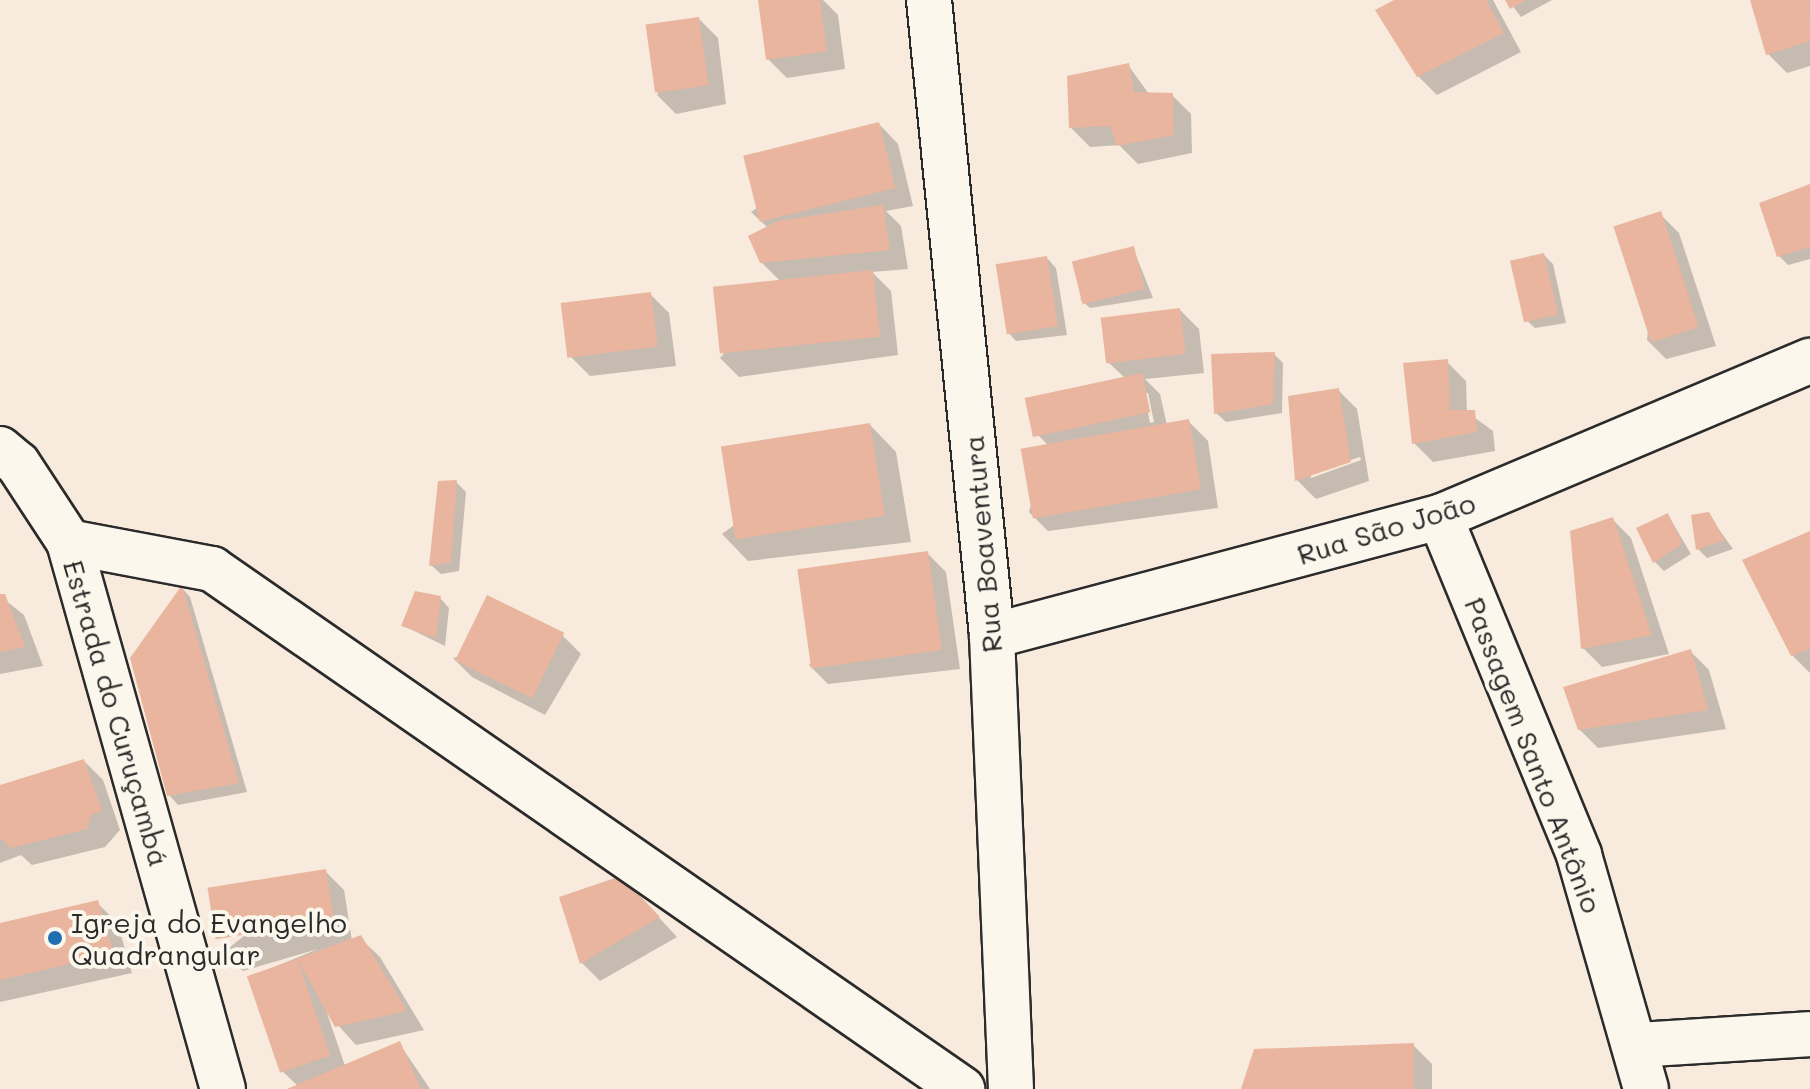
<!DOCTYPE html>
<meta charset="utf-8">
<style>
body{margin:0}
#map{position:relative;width:1810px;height:1089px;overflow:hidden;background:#f8eadc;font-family:Mali,sans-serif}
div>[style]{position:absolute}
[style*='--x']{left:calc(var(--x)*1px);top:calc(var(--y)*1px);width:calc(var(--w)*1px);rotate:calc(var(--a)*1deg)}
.shadow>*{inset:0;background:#0003}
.building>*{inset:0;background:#eab59e;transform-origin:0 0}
.roads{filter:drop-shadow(2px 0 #2b2b2b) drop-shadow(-2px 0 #2b2b2b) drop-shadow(0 2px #2b2b2b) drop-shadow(0 -2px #2b2b2b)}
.minor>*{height:44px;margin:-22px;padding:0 22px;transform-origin:22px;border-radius:22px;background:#fbf7ec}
.dots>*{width:22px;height:22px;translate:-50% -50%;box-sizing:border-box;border:4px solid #fbf7ec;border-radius:50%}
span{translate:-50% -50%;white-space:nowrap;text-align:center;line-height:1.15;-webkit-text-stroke:8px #fbf7ec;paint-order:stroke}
.street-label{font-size:28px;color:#2b2b2b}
.poi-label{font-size:28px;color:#2b2b2b}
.left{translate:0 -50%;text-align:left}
</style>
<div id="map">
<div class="shadow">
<div style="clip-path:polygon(760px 0,823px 0,838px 15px,845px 69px,787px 78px,768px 59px)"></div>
<div style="clip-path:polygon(1398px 0,1493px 0,1521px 52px,1437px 95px,1418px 76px)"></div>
<div style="clip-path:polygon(1508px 0,1552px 0,1521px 17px)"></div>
<div style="clip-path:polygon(1752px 0,1810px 0,1810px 66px,1787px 73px,1768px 54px)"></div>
<div style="clip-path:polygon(699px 19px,718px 38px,726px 104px,676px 114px,657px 95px)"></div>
<div style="clip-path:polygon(1128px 65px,1149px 94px,1172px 95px,1191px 114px,1192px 153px,1138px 164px,1119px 145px,1090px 147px,1071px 128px)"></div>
<div style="clip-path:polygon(879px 124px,898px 144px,913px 206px,886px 211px,901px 226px,908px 269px,872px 272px,891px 291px,898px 355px,739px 377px,720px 358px,782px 283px,761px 262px,768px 228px,751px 212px)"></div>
<div style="clip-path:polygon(1810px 187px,1810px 259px,1788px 265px,1779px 256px)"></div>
<div style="clip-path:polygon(1660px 214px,1679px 233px,1716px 346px,1666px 359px,1647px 340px)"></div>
<div style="clip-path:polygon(1133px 248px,1153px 298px,1090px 308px,1080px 299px)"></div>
<div style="clip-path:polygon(1544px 255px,1553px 264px,1566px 323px,1535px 328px,1525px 319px)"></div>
<div style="clip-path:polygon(1047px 258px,1056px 268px,1067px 335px,1016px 341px,1007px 331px)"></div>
<div style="clip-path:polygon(650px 294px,669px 313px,676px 366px,590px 376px,571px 357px)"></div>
<div style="clip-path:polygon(evenodd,1180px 310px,1199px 329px,1204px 373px,1145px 379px,1160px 394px,1167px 425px,1189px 422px,1208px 441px,1218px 508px,1048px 531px,1029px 512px,1047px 444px,1032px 429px,1124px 377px,1108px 362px,1180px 310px,1144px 393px,1148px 393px,1154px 422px,1150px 423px,1144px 393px)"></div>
<div style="clip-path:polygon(1274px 354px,1283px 363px,1282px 413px,1226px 422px,1216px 413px)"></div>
<div style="clip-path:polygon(1447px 362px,1466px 381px,1467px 412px,1493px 431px,1495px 451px,1433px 462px,1414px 443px)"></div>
<div style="clip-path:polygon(evenodd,1338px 390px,1357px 409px,1369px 481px,1316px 499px,1297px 480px,1338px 390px,1360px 457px,1361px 460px,1311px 478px,1311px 473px,1360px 457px)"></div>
<div style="clip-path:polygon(870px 425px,896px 452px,911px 542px,748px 561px,722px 534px)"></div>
<div style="clip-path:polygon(456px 482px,466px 492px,459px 571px,441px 574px,431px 565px)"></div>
<div style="clip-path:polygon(1708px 514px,1733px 549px,1707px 558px,1698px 549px)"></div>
<div style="clip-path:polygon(1668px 515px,1691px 554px,1664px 571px,1654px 561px)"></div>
<div style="clip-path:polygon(1612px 519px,1631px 538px,1669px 654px,1602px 667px,1583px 648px)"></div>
<div style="clip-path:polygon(1810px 533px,1810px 673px,1792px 655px)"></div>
<div style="clip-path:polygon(927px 553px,946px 572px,960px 669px,828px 684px,809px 665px)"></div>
<div style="clip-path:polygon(182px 588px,190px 597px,247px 792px,178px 805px,169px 795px)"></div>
<div style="clip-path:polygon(0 596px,24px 615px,43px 666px,0 674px)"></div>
<div style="clip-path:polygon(440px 598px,449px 608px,445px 646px,404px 626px)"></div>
<div style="clip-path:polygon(562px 635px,581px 654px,545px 715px,472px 677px,453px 658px)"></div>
<div style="clip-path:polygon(1690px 651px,1709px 670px,1726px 729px,1598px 748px,1579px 729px)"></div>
<div style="clip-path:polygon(84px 761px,103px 780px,120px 830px,105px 847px,32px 865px,21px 855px,0 863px,0 787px)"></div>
<div style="clip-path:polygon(325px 871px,344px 890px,352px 941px,360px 938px,380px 957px,424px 1030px,356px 1045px,327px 1013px,345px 1066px,399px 1043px,430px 1089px,293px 1089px,298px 1086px,281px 1070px,250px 977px,318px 949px,243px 971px,224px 952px)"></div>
<div style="clip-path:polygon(640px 897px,677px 937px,600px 981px,581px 962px)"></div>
<div style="clip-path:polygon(97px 903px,117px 922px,132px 973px,0 1002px,0 925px)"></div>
<div style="clip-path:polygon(1413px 1045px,1432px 1064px,1432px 1089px,1243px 1089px)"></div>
</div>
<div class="building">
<div style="clip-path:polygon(758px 0,820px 0,827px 51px,766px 60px)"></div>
<div style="clip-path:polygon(1394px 0,1486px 0,1504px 33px,1417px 77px,1375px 10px)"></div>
<div style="clip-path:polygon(1505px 0,1526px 0,1510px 9px)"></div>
<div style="clip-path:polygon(1750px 0,1809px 0,1810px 41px,1766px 55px)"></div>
<div style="left:699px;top:17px;width:69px;height:54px;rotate:82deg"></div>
<div style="clip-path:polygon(1129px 63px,1134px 92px,1173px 93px,1174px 135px,1117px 146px,1110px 126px,1069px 128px,1067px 76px)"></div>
<div style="left:879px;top:122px;width:68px;height:140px;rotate:76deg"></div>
<div style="clip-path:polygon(1810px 184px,1810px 247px,1777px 257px,1759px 203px)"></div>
<div style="clip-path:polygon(883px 205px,890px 250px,760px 263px,748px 236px,778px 221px)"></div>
<div style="left:1661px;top:211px;width:122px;height:50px;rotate:72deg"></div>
<div style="left:1134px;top:246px;width:44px;height:64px;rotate:76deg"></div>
<div style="left:1544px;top:253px;width:63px;height:35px;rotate:77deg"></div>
<div style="left:1047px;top:256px;width:71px;height:52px;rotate:81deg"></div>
<div style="left:873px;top:270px;width:67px;height:161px;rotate:84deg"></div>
<div style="left:651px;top:292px;width:55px;height:91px;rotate:83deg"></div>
<div style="left:1180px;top:308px;width:46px;height:80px;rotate:83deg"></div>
<div style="clip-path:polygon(1275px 352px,1273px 404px,1214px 414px,1211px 354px)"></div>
<div style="clip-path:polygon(1448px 359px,1450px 410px,1475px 410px,1477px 432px,1412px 444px,1403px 363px)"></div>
<div style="left:1142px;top:373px;width:40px;height:120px;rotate:78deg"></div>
<div style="clip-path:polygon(1339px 388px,1351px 462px,1295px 481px,1288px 396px)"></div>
<div style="left:1189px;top:419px;width:71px;height:171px;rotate:80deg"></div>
<div style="left:870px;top:423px;width:94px;height:151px;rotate:81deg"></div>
<div style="clip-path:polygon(457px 480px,451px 562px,429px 566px,438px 481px)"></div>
<div style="clip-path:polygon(1709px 512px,1725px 540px,1696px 550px,1691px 515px)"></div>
<div style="clip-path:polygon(1668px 513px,1682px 544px,1653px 563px,1636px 528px)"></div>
<div style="clip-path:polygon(1613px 517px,1652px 635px,1581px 649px,1570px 531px)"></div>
<div style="clip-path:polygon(1810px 531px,1810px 649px,1791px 656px,1742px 560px)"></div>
<div style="left:928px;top:551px;width:100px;height:132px;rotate:82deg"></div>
<div style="clip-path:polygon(182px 585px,239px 783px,167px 796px,130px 658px)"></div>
<div style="clip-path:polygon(415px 591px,441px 596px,436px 638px,401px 626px)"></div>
<div style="clip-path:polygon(0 594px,5px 594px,25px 647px,0 652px)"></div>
<div style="left:487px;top:595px;width:86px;height:73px;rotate:26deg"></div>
<div style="clip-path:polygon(1691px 649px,1708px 710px,1578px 730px,1563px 687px)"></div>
<div style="clip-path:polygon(84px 759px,102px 811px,91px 815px,87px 829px,11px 848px,0 838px,0 785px)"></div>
<div style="left:326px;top:869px;width:52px;height:120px;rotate:81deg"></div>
<div style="clip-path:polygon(621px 876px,660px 917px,580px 964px,559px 897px)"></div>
<div style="clip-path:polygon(98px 900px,114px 954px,0 980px,0 923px)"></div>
<div style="clip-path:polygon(361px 935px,407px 1011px,335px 1027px,297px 959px)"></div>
<div style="left:297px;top:959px;width:102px;height:53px;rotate:71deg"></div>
<div style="clip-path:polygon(400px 1041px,421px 1089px,287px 1089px)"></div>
<div style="clip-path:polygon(1414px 1043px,1414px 1089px,1241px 1089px,1254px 1049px)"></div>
</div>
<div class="roads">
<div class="minor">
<div style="--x:929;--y:0;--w:639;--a:84.34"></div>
<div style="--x:992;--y:636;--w:453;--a:87.6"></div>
<div style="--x:0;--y:449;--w:23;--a:40"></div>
<div style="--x:18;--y:464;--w:93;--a:56.8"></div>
<div style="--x:69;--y:542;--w:568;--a:74.28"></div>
<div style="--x:1440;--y:517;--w:365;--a:67.6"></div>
<div style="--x:1579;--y:855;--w:243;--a:74"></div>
<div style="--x:69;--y:542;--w:146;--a:10.7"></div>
<div style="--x:212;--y:569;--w:913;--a:34.73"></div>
<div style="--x:992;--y:636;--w:464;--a:-14.9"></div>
<div style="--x:1440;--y:517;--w:402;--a:-22.9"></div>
<div style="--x:1637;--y:1045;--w:173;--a:-3.6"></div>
</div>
</div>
<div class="dots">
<div style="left:55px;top:938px;background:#1f6fb2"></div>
</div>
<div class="street-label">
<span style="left:1386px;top:528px;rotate:-17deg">Rua São João</span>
<span style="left:982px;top:544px;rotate:-95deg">Rua Boaventura</span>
<span style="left:117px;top:713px;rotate:74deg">Estrada do Curuçambá</span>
<span style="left:1534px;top:755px;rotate:69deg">Passagem Santo Antônio</span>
</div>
<div class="poi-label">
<span class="left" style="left:71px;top:938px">Igreja do Evangelho<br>Quadrangular</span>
</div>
</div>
